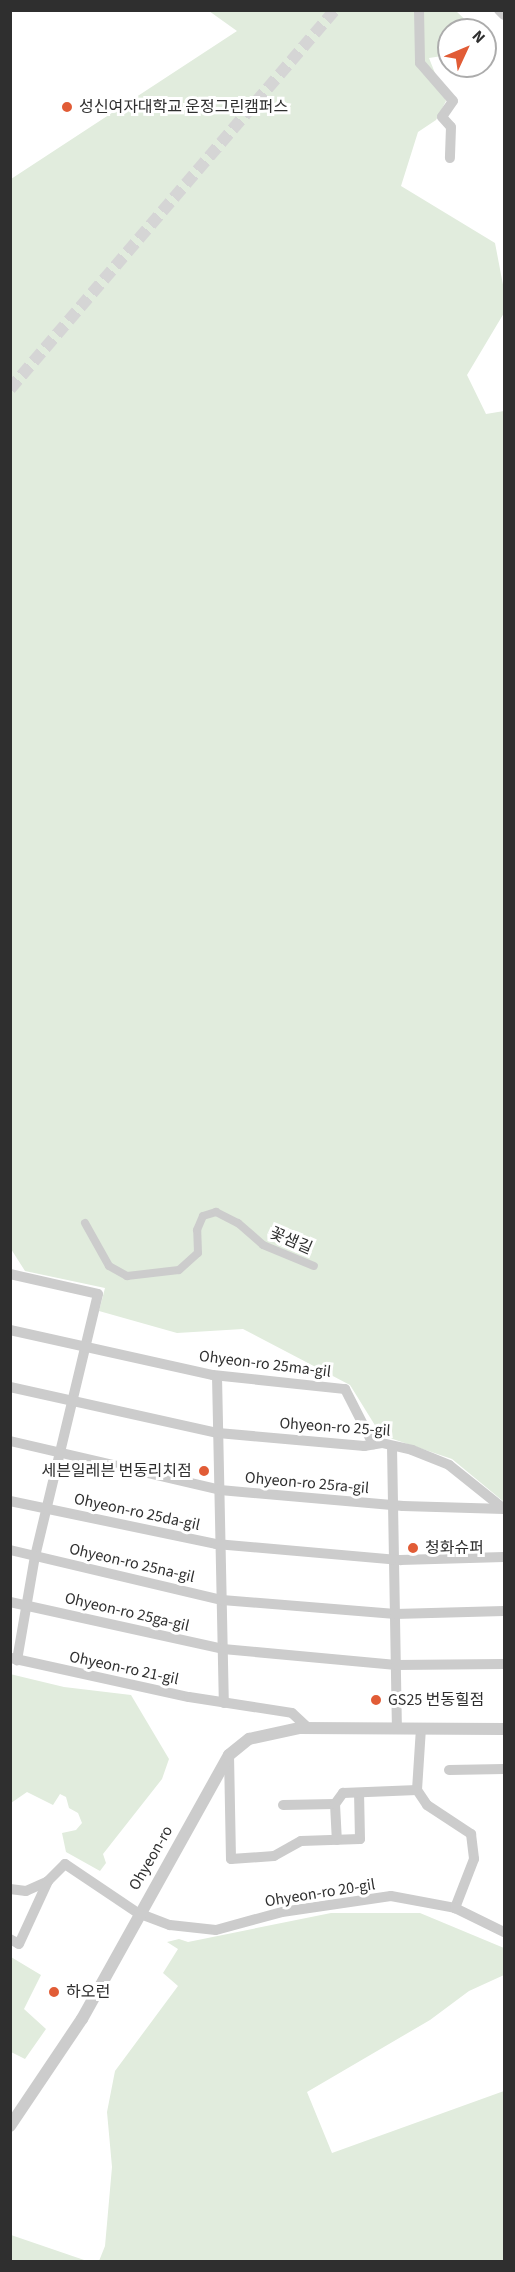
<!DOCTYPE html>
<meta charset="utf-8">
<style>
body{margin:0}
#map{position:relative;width:515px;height:2272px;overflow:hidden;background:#fff;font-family:"Source Sans 3","Noto Sans KR",sans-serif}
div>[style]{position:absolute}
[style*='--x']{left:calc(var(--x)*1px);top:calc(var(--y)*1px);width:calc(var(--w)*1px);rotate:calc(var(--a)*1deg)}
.green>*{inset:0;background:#e1ecdd}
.tertiary-tunnel>*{height:12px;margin-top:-6px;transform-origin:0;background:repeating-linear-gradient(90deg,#d5d5d5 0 12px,transparent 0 18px)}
.pedestrian>*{height:8px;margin:-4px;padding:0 4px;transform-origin:4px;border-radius:4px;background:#ccc}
.minor>*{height:10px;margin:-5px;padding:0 5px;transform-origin:5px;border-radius:5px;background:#ccc}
.tertiary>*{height:12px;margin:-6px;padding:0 6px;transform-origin:6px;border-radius:6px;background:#ccc}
.dots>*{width:16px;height:16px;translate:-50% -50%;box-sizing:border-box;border:3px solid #fff;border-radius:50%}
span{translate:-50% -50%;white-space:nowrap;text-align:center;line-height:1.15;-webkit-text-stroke:6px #fff;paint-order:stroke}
.poi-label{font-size:16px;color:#2f2f2f}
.left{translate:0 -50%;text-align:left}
.right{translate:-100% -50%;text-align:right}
.street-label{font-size:16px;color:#2f2f2f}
.frame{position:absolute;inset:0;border:12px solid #2f2f2f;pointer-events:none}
.north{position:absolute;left:437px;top:18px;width:60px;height:60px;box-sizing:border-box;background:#fff;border:2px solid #acacac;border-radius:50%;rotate:46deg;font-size:16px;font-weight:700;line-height:24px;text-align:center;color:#2f2f2f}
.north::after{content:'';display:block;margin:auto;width:21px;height:27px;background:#e15c36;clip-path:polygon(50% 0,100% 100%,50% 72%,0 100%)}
</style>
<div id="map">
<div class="green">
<div style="clip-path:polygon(209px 11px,456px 11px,476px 30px,449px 30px,449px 55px,429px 58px,446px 101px,436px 120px,418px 132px,401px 186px,495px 243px,504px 290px,504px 313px,467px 375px,486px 414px,504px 411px,504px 1502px,452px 1459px,381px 1435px,350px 1385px,243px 1329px,177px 1333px,99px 1311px,105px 1288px,25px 1271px,11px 1249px,11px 179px,237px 31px)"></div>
<div style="clip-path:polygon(10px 1674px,64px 1687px,131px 1695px,169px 1759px,162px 1779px,103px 1854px,106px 1863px,100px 1871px,66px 1852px,62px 1833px,76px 1830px,82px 1823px,78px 1813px,69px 1808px,66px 1797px,60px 1794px,53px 1805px,27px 1792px,11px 1803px)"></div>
<div style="clip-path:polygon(331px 1913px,420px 1913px,504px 1948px,504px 1975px,469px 1991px,430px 2020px,307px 2092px,332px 2153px,504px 2091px,504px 2261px,99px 2261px,105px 2246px,112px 2167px,107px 2112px,115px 2071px,178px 1986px,163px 1973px,178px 1949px,167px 1942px,179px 1939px,188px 1942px)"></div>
<div style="clip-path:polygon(11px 1957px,41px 1975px,24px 2009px,46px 2029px,25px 2059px,11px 2052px)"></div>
<div style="clip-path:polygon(10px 2235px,11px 2235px,87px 2261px,11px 2261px)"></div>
</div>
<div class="tertiary-tunnel">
<div style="--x:10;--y:389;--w:499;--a:-49.4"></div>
</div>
<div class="pedestrian">
<div style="--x:85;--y:1223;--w:49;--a:60.8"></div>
<div style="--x:109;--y:1266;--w:21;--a:29"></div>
<div style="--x:127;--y:1276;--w:52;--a:-6.6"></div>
<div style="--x:179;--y:1270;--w:25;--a:-42"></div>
<div style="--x:198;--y:1253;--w:23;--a:-92"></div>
<div style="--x:197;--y:1230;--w:15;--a:-67"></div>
<div style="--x:203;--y:1216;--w:14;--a:-17"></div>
<div style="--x:216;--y:1212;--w:25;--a:27"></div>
<div style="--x:238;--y:1223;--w:33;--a:41"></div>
<div style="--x:263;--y:1245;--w:55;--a:22.4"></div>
</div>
<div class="minor">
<div style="--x:419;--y:10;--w:53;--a:88.9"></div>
<div style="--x:420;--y:63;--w:50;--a:49"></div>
<div style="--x:453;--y:101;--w:19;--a:125"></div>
<div style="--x:442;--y:117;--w:13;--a:48"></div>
<div style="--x:451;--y:127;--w:31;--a:92"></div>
<div style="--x:499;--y:10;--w:7;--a:45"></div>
<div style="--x:10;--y:1274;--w:90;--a:12.8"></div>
<div style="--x:98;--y:1294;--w:269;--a:103.5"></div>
<div style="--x:35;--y:1556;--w:106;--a:99.8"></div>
<div style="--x:10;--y:1330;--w:208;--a:12.5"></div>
<div style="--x:213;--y:1375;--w:133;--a:6.1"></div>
<div style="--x:345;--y:1389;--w:62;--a:63"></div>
<div style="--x:217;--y:1376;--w:327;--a:88.8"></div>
<div style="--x:10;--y:1387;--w:213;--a:12.5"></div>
<div style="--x:218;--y:1433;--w:147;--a:5.1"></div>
<div style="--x:364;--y:1446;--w:18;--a:-9"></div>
<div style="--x:382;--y:1443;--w:31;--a:13"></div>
<div style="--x:412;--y:1450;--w:40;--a:22"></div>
<div style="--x:449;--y:1465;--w:70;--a:38.7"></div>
<div style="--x:10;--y:1441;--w:216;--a:13.1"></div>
<div style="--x:220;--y:1490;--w:184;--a:5"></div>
<div style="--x:403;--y:1506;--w:101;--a:1.7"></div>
<div style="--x:392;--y:1446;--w:282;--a:89"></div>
<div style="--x:10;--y:1501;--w:210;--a:11.8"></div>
<div style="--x:216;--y:1544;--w:185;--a:5"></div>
<div style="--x:400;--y:1560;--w:104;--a:-1.7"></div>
<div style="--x:10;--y:1550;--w:218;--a:13.3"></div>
<div style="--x:222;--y:1600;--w:174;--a:4.6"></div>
<div style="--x:395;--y:1614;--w:109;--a:-1.6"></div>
<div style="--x:10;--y:1602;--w:218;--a:12.4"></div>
<div style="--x:223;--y:1649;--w:174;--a:5.3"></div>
<div style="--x:396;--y:1665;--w:108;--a:-0.5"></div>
<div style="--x:11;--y:1658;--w:182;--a:12.4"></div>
<div style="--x:189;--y:1697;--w:104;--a:8.8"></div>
<div style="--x:292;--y:1713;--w:22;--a:43"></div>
<div style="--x:421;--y:1728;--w:62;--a:93.7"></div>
<div style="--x:417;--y:1790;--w:18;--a:56"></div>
<div style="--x:427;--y:1805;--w:53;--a:33.4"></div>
<div style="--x:471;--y:1834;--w:25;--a:83"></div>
<div style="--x:474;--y:1859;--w:53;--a:111.2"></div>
<div style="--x:229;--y:1755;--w:104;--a:88.9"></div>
<div style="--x:231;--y:1859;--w:43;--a:-4"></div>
<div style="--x:274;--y:1856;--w:31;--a:-29"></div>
<div style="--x:301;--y:1841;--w:59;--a:-1.9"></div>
<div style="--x:360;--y:1839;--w:46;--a:-91.2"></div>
<div style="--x:449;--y:1770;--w:55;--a:-1"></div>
<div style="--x:335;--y:1804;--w:36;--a:87"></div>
<div style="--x:283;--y:1805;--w:52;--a:-1.1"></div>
<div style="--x:335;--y:1804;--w:14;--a:-54"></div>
<div style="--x:343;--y:1793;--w:74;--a:-2.3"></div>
<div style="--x:10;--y:1889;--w:16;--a:7"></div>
<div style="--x:26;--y:1891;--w:24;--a:-24"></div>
<div style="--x:10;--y:1939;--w:10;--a:29"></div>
<div style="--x:19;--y:1944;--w:69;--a:-65.3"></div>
<div style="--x:48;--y:1881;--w:24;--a:-45"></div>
<div style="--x:65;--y:1864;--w:88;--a:33.9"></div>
<div style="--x:138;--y:1913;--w:34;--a:21"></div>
<div style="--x:170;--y:1925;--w:46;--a:6.2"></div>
<div style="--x:216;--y:1930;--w:68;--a:-15.3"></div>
<div style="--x:282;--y:1912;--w:110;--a:-8.4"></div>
<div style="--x:391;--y:1896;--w:65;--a:10.6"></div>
<div style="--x:455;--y:1908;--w:55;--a:26.1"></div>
</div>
<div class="tertiary">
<div style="--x:10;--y:2126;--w:129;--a:-56.1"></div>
<div style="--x:82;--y:2019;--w:302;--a:-60.9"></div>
<div style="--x:229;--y:1755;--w:26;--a:-39"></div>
<div style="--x:249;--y:1739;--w:51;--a:-12.4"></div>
<div style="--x:299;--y:1728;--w:205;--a:0.3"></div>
</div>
<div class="dots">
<div style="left:67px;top:107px;background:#e15c36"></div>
<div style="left:204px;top:1471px;background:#e15c36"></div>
<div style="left:413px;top:1548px;background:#e15c36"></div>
<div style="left:376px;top:1700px;background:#e15c36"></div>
<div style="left:54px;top:1992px;background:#e15c36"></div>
</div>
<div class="poi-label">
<span class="left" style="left:79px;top:107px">성신여자대학교 운정그린캠퍼스</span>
<span class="right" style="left:192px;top:1471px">세븐일레븐 번동리치점</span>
<span class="left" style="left:425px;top:1548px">청화슈퍼</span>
<span class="left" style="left:388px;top:1700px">GS25 번동힐점</span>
<span class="left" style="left:66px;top:1992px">하오런</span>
</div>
<div class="street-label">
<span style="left:291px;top:1241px;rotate:23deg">꽃샘길</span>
<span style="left:265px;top:1364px;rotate:7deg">Ohyeon-ro 25ma-gil</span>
<span style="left:335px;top:1427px;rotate:4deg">Ohyeon-ro 25-gil</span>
<span style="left:307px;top:1483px;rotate:5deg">Ohyeon-ro 25ra-gil</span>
<span style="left:137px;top:1512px;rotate:12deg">Ohyeon-ro 25da-gil</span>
<span style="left:132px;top:1563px;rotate:13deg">Ohyeon-ro 25na-gil</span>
<span style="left:127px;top:1612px;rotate:13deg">Ohyeon-ro 25ga-gil</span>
<span style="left:124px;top:1668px;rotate:12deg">Ohyeon-ro 21-gil</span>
<span style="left:151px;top:1858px;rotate:-60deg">Ohyeon-ro</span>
<span style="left:320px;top:1893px;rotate:-9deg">Ohyeon-ro 20-gil</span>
</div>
<div class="frame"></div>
<div class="north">N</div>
</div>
